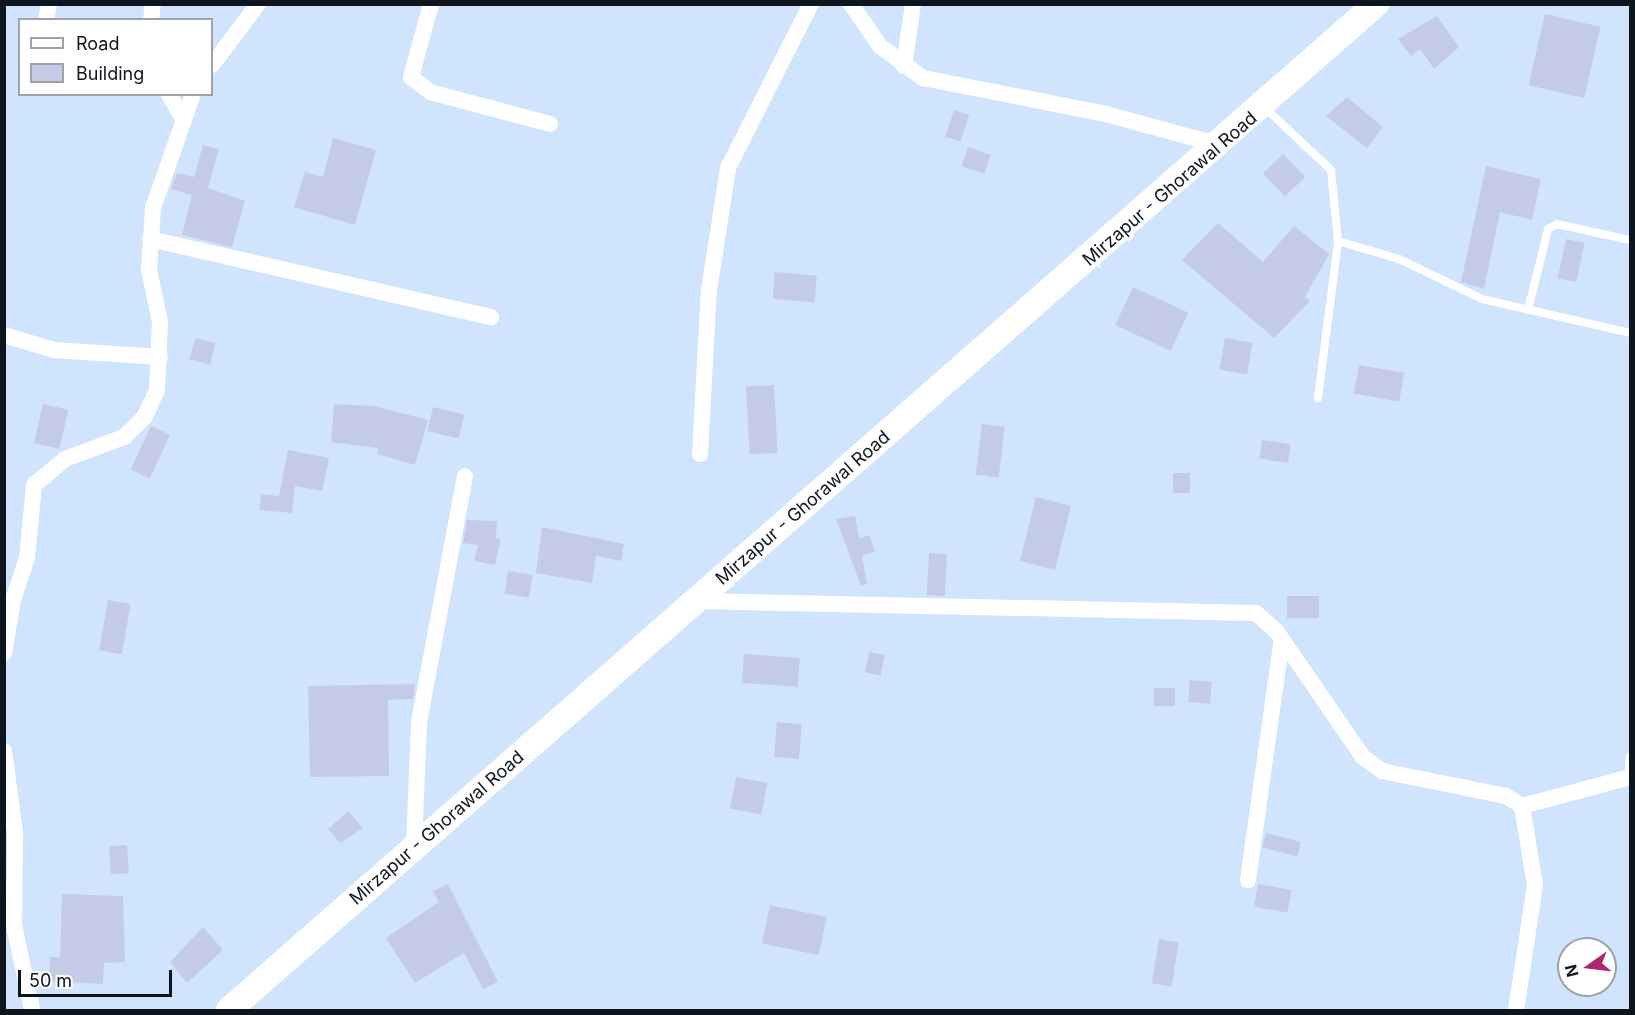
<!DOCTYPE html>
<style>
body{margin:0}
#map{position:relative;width:1635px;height:1015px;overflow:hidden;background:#d1e4fd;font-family:Inter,sans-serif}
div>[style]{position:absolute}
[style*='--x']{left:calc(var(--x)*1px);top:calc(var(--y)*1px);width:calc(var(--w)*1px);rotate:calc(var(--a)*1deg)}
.building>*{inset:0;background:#c4cbe7;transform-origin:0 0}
.service>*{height:8px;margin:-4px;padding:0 4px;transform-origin:4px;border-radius:4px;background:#fff}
.minor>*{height:16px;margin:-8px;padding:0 8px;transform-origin:8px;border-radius:8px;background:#fff}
.primary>*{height:26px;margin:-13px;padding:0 13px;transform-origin:13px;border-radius:13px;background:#fff}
span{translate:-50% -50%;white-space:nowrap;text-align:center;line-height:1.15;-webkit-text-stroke:6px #fff;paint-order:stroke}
.street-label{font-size:18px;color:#0f151e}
.frame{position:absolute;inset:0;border:6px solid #0f151e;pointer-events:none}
.legend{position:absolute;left:18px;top:18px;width:195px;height:78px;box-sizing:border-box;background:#fff;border:2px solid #9fa1a5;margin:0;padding:8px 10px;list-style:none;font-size:18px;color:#0f151e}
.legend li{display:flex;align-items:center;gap:12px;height:30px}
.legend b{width:30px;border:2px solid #9fa1a5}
.north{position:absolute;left:1557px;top:937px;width:60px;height:60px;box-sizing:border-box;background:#fff;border:2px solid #9fa1a5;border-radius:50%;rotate:256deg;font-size:16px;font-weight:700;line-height:24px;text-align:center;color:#0f151e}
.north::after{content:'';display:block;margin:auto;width:21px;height:27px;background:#ac276f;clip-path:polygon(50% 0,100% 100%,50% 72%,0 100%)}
.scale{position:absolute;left:18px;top:970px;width:154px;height:27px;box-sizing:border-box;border:3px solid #0f151e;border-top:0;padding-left:8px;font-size:18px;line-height:21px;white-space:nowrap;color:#0f151e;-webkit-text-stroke:4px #fff;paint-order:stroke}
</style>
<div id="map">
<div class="building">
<div style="left:1545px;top:14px;width:57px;height:73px;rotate:13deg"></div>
<div style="clip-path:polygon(1437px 16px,1459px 47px,1434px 69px,1420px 49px,1411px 56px,1398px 39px)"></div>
<div style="clip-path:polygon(1347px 97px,1383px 127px,1367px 148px,1326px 116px)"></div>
<div style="left:954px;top:110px;width:16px;height:28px;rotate:18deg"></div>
<div style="clip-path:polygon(333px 138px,376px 150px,355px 225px,294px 207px,305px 172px,323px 177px)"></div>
<div style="clip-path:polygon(203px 145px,219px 149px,208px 188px,245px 201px,232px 247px,182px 235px,192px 195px,171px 189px,177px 173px,194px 177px)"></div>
<div style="left:968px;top:147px;width:24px;height:20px;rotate:19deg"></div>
<div style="left:1283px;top:154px;width:32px;height:28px;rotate:46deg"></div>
<div style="clip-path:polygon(1486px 166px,1541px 179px,1532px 220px,1500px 212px,1484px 289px,1461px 282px)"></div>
<div style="clip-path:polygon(1218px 223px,1263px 262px,1294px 226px,1329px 254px,1305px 297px,1310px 301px,1274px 338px,1182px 260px)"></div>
<div style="left:1566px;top:239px;width:19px;height:40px;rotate:12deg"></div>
<div style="left:775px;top:272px;width:42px;height:27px;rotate:5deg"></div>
<div style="left:1133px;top:287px;width:61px;height:42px;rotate:25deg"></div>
<div style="left:195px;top:338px;width:21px;height:22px;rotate:14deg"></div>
<div style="left:1225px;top:338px;width:28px;height:32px;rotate:10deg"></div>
<div style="left:1359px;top:365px;width:46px;height:29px;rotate:10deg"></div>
<div style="left:774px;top:385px;width:68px;height:28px;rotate:87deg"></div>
<div style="left:43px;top:404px;width:26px;height:40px;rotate:13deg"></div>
<div style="clip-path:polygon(334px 404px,374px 406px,428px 420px,415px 465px,377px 454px,378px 448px,331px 442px)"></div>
<div style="left:433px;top:407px;width:32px;height:25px;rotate:13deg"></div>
<div style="left:982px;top:424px;width:23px;height:51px;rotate:7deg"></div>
<div style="left:151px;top:426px;width:21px;height:48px;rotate:25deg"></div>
<div style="left:1262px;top:440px;width:29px;height:19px;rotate:8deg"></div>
<div style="clip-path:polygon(288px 450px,329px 458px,322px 491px,295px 486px,292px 513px,259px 510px,261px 494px,279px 496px)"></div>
<div style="left:1173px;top:473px;width:17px;height:20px"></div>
<div style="left:1036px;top:497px;width:36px;height:66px;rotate:14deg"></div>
<div style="clip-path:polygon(855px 516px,859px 538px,869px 535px,875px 551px,862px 556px,867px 584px,861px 586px,836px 519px)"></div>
<div style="clip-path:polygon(467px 520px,497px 521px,496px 538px,501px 539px,495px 565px,474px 561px,478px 545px,463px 543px)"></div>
<div style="clip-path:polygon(542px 527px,624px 544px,621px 561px,596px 556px,592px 583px,536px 573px)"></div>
<div style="left:929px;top:553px;width:18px;height:42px;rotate:3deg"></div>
<div style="left:508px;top:571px;width:25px;height:23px;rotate:9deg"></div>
<div style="left:1287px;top:596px;width:32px;height:22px"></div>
<div style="left:108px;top:600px;width:23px;height:51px;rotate:10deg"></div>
<div style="left:869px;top:652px;width:16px;height:21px;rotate:11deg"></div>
<div style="left:744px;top:654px;width:56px;height:29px;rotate:4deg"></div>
<div style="left:1190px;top:680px;width:22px;height:22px;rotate:5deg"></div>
<div style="clip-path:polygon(415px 684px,413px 699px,388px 700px,389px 776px,310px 777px,308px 686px)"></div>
<div style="left:1154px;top:688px;width:21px;height:18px"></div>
<div style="left:777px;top:722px;width:25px;height:35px;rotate:5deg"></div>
<div style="left:736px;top:777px;width:32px;height:32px;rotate:11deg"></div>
<div style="clip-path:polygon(348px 811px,363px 828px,340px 843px,328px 829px)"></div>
<div style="left:1266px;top:833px;width:36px;height:15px;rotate:14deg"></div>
<div style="left:127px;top:845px;width:28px;height:18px;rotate:86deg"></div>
<div style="clip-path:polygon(448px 884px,498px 982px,483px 989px,464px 953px,415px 983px,386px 938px,439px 902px,433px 891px)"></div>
<div style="left:1258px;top:884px;width:34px;height:23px;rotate:10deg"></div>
<div style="clip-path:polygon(62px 894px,123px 896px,125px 962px,104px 963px,103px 984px,49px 981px,50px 957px,60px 957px)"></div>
<div style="left:770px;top:905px;width:58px;height:39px;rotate:12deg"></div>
<div style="clip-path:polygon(203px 927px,223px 950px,187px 983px,170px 962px)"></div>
<div style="left:1159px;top:939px;width:20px;height:45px;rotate:9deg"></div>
</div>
<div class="service">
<div style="--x:1264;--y:107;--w:92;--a:43.2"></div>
<div style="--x:1331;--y:170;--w:71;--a:84.4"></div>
<div style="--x:1338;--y:241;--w:64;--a:16.4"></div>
<div style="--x:1399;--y:259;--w:92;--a:25.7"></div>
<div style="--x:1482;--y:299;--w:152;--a:12.9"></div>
<div style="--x:1528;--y:310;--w:83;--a:-76.1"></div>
<div style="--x:1548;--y:229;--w:10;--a:-29"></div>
<div style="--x:1557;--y:224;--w:75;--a:12.4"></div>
<div style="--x:1318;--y:398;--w:158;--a:-82.7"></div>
<div style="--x:1628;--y:778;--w:21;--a:-85"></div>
</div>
<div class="minor">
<div style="--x:431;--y:4;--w:76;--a:105.3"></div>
<div style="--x:411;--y:77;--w:24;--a:38"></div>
<div style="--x:430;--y:92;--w:124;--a:14.9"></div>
<div style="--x:851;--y:4;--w:51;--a:55.4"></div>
<div style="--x:880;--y:46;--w:54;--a:36.7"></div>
<div style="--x:923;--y:78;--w:182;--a:11.1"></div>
<div style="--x:1102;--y:113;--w:122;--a:15.2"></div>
<div style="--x:46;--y:20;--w:16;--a:-79"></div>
<div style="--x:151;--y:20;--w:16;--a:-83"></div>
<div style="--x:212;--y:65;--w:76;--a:-53"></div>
<div style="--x:904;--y:66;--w:63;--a:-81.7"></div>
<div style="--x:169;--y:94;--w:25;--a:61"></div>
<div style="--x:150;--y:239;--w:350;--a:12.9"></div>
<div style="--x:4;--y:335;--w:52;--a:16.7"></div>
<div style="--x:54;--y:350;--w:106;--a:3.8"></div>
<div style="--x:700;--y:454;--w:164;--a:-86.9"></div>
<div style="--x:709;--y:290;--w:123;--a:-81.1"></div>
<div style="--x:728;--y:168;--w:184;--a:-63.2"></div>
<div style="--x:697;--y:601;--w:559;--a:1.23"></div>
<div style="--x:1256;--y:613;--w:28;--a:42"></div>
<div style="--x:1277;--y:632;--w:152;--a:55.5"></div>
<div style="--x:1363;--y:757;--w:24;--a:36"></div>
<div style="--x:1382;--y:771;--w:126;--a:11.4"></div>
<div style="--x:1506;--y:796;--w:19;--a:32"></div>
<div style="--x:1522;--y:806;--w:80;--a:80.7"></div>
<div style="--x:1535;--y:885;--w:126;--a:98.6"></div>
<div style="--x:4;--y:653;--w:54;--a:-80.4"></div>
<div style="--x:13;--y:600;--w:44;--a:-71.6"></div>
<div style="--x:27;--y:558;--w:73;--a:-84.5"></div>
<div style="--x:34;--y:485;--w:40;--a:-40"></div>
<div style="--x:65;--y:459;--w:63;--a:-20.4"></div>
<div style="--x:124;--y:437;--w:28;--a:-44"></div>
<div style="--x:144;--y:418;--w:31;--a:-65"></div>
<div style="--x:157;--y:390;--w:68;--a:-87.5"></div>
<div style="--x:160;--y:322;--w:53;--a:-101.9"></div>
<div style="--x:149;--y:270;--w:62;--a:-86.3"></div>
<div style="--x:153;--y:208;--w:121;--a:-70.7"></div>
<div style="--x:4;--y:751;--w:82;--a:82.3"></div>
<div style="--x:15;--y:832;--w:93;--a:90.6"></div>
<div style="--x:14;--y:925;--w:87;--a:78"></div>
<div style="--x:1522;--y:806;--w:112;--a:-15"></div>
<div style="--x:414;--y:847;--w:125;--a:-87.7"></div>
<div style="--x:419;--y:722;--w:250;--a:-79.4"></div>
<div style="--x:1248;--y:880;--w:243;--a:-82"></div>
</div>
<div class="primary">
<div style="--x:229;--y:1010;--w:1526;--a:-41.25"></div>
</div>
<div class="street-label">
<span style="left:1170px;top:189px;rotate:-41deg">Mirzapur - Ghorawal Road</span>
<span style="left:803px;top:508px;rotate:-41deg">Mirzapur - Ghorawal Road</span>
<span style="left:437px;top:828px;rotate:-41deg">Mirzapur - Ghorawal Road</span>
</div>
<div class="frame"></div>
<ul class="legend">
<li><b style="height:8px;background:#fff"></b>Road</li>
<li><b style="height:16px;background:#c4cbe7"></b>Building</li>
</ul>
<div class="north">N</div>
<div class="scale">50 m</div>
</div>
